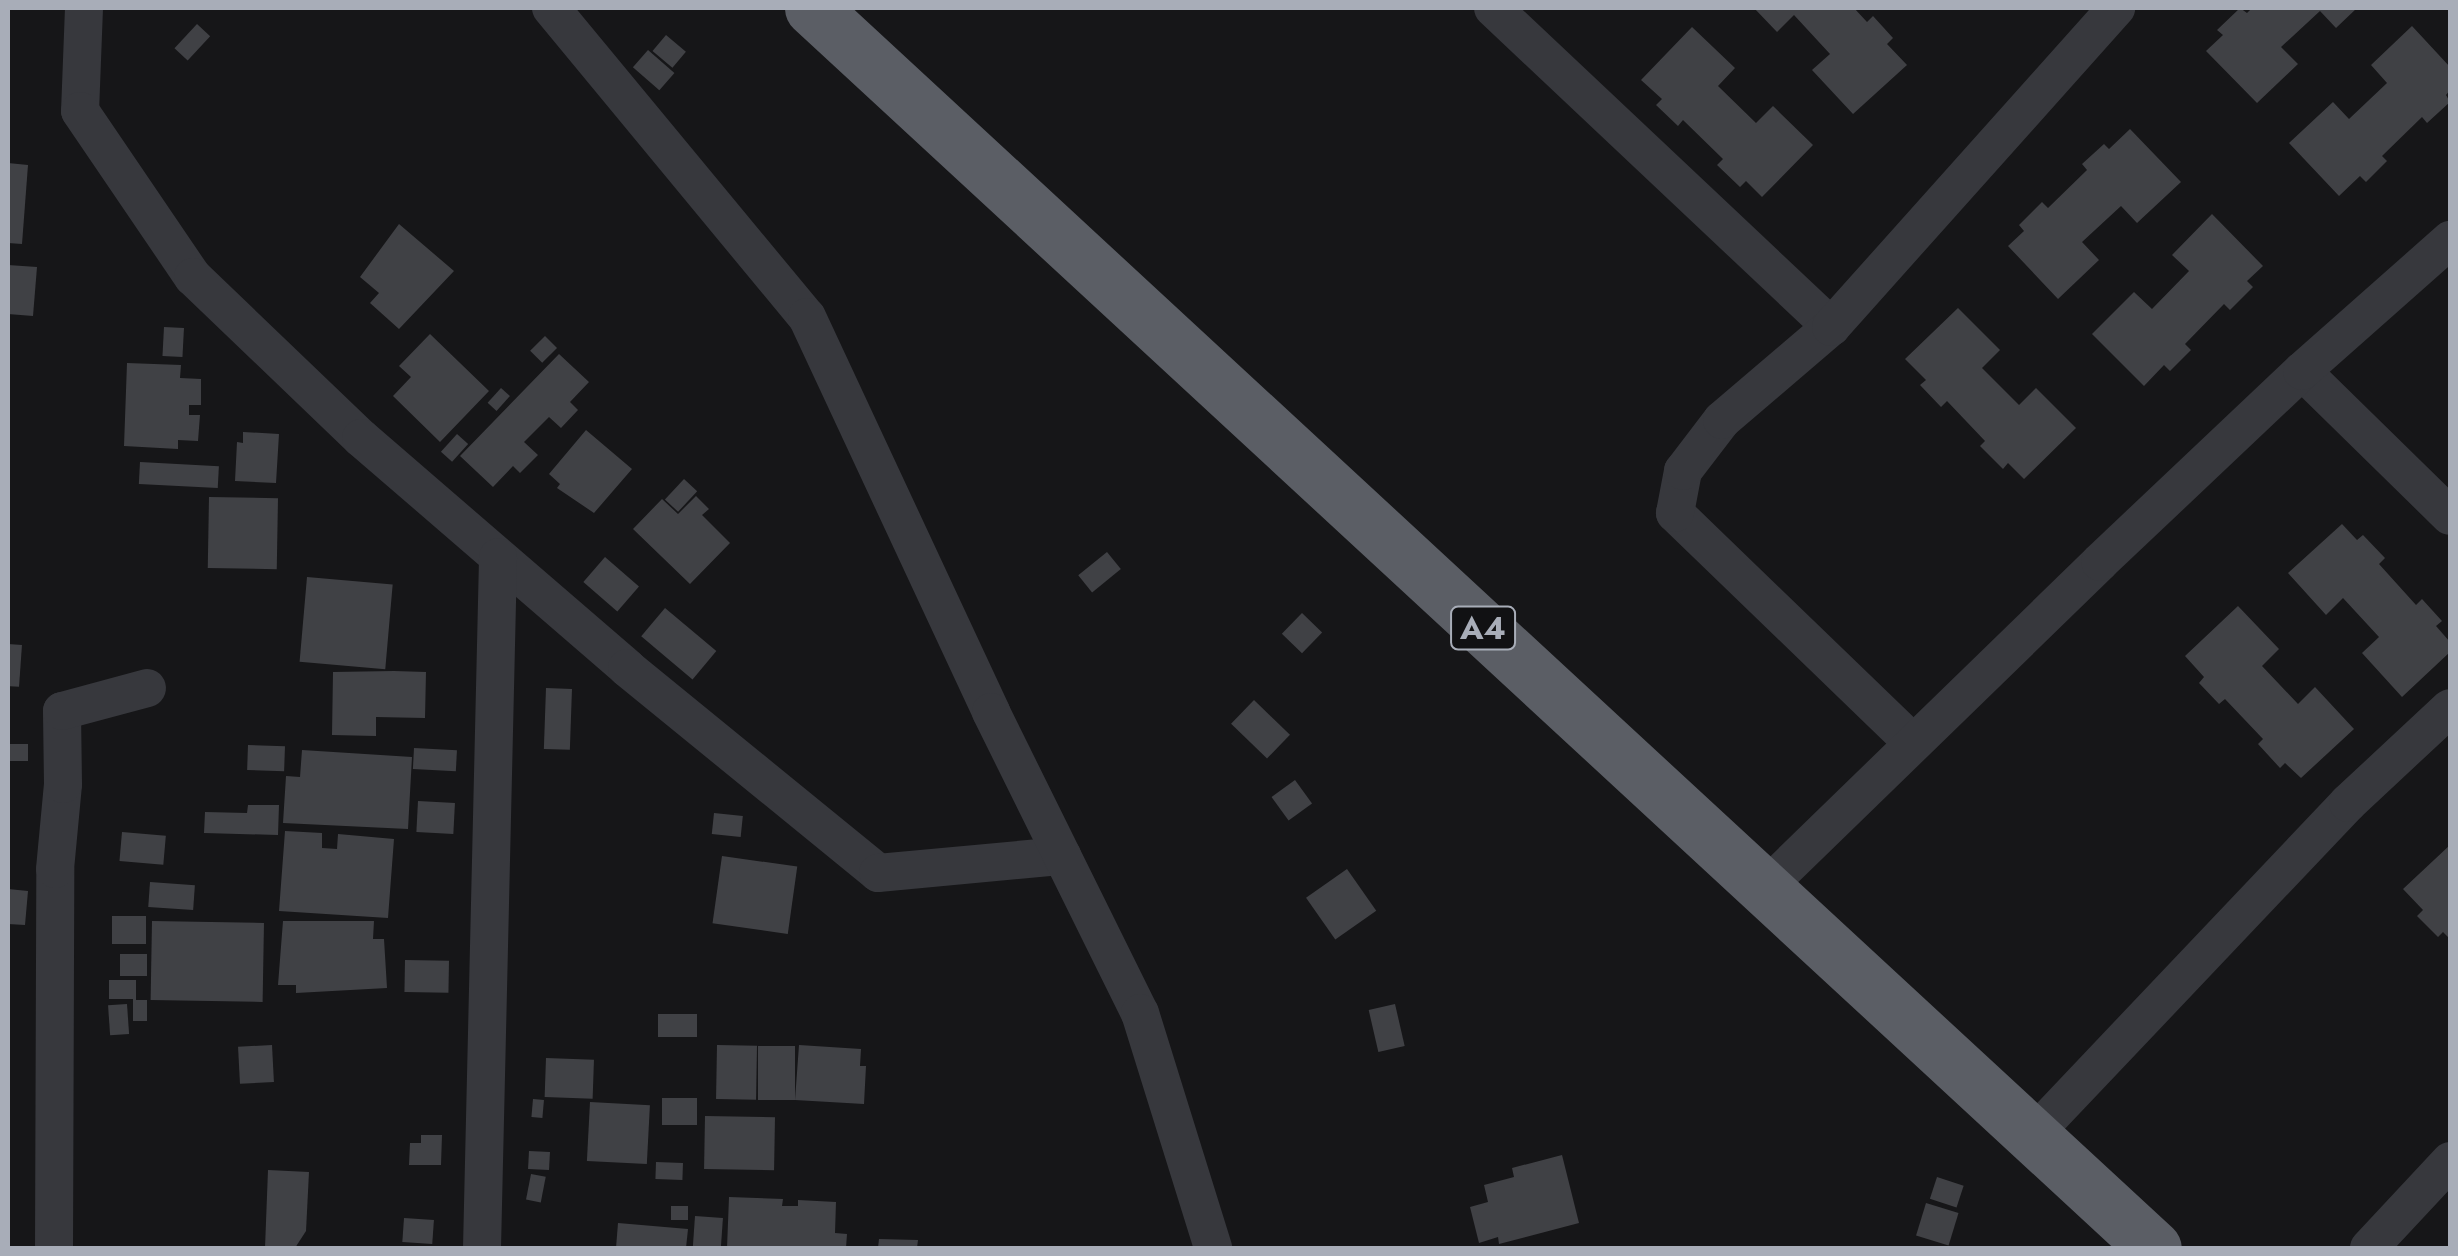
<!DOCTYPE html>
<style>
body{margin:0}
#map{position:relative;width:2458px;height:1256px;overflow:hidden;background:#161618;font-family:Jost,sans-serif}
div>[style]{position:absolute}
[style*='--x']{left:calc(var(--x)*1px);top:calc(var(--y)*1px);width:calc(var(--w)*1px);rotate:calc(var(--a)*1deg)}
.building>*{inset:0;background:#404145;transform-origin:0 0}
.minor>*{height:38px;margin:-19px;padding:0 19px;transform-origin:19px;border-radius:19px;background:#37383d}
.trunk>*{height:55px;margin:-27.5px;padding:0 27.5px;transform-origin:27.5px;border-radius:27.5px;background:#5b5e65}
span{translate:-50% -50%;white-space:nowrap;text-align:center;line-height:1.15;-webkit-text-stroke:9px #111113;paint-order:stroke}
.shield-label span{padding:2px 8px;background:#111113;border:2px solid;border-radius:8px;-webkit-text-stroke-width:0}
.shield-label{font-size:32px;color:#a8adb8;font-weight:700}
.frame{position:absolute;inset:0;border:10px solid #a8adb8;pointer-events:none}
</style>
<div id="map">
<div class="building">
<div style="clip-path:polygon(1754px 8px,1854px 8px,1867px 22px,1873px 16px,1893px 38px,1887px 44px,1907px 65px,1853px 114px,1812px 70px,1830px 54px,1794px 15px,1777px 32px)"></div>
<div style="clip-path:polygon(2240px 8px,2247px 13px,2252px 8px,2357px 8px,2336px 28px,2320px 11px,2281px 47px,2298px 64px,2257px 103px,2206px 51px,2223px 35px,2217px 30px)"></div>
<div style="left:197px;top:24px;width:18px;height:33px;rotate:43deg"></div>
<div style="clip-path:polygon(2412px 26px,2450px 67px,2450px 90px,2446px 95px,2450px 102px,2427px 123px,2422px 117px,2382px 156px,2387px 161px,2366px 182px,2360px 176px,2339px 196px,2289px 143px,2333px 102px,2349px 119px,2387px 83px,2371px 65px)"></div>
<div style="clip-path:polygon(1692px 27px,1735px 68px,1718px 86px,1756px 123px,1773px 106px,1813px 145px,1762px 197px,1746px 181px,1740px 187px,1717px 165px,1723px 159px,1683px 120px,1678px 126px,1656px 105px,1662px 99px,1641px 80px)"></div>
<div style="left:666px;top:35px;width:26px;height:21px;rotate:40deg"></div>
<div style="left:648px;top:50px;width:35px;height:23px;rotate:41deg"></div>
<div style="clip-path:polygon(2130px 129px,2181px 182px,2137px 223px,2121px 206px,2082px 242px,2099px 260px,2058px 299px,2008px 246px,2024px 231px,2019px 225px,2042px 202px,2048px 208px,2087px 170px,2082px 164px,2104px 144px,2109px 149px)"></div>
<div style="clip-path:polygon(8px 163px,28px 165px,22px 244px,8px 243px)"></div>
<div style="clip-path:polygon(2212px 214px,2263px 266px,2247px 281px,2253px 287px,2230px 310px,2224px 304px,2185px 344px,2191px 350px,2170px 371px,2164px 365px,2144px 386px,2092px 334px,2134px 292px,2152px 309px,2189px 271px,2172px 255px)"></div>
<div style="clip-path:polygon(399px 224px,454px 271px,399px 329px,370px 303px,379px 293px,360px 277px)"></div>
<div style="clip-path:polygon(8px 265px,37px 267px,33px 316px,8px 314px)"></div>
<div style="clip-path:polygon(1958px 308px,2000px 350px,1982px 368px,2019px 405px,2036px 388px,2076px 428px,2024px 479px,2008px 463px,2003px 469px,1980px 446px,1985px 441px,1947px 401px,1941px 407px,1920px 385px,1926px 380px,1905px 359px)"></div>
<div style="left:164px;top:327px;width:20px;height:29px;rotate:3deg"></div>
<div style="clip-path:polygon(430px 334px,489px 391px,440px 442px,393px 396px,411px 377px,399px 366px)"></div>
<div style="left:545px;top:336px;width:17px;height:21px;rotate:45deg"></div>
<div style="clip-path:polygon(559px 354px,589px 382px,570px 402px,578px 410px,561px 428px,549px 417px,524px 442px,538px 455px,520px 473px,513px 466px,493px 487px,460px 456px)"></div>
<div style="clip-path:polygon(127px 363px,181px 365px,180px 378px,201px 379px,201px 405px,189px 405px,189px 415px,200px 415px,198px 441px,178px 440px,178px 449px,124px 446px)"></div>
<div style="left:501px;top:388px;width:12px;height:20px;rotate:42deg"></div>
<div style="clip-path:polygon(586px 430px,632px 469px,594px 513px,557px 488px,560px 484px,549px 474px)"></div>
<div style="clip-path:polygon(243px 432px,279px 434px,276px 483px,235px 481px,237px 442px,243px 443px)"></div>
<div style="left:457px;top:434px;width:15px;height:24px;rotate:42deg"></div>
<div style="left:140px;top:462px;width:79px;height:22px;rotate:3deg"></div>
<div style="left:684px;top:479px;width:18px;height:28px;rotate:43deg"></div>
<div style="clip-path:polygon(696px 496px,709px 509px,702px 515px,730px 543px,690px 584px,633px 529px,662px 499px,678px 514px)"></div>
<div style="left:209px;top:497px;width:69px;height:71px;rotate:1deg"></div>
<div style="clip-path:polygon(2342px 524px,2357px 540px,2363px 535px,2385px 558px,2379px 564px,2416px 605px,2422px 599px,2442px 621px,2436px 626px,2450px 642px,2450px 652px,2402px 697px,2362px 653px,2379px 637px,2343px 598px,2326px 615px,2288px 573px)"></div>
<div style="left:1107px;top:552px;width:22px;height:37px;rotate:51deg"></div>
<div style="left:605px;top:557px;width:45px;height:33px;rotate:41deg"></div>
<div style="left:307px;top:577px;width:86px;height:85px;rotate:5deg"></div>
<div style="clip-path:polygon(2238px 606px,2279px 649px,2262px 666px,2298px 704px,2315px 687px,2354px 729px,2301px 778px,2285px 763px,2280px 768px,2258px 744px,2263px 739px,2225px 699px,2219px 704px,2199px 683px,2204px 677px,2185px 656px)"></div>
<div style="left:665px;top:608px;width:67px;height:37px;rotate:40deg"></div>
<div style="left:1302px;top:613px;width:28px;height:29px;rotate:44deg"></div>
<div style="left:8px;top:644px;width:14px;height:42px;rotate:4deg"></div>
<div style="clip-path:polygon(394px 671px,426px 672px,425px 718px,376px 717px,376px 736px,332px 735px,333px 672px)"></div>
<div style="left:546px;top:688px;width:26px;height:61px;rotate:2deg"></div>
<div style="left:1254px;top:700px;width:50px;height:33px;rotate:44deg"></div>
<div style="left:8px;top:744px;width:20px;height:17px"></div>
<div style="left:248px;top:745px;width:37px;height:25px;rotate:2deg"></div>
<div style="left:414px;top:748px;width:43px;height:21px;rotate:3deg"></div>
<div style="clip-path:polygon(302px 750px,412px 757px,408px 829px,283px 823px,286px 776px,300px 777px)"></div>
<div style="left:1295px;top:780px;width:29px;height:29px;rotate:54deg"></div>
<div style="left:418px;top:801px;width:37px;height:31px;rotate:3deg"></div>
<div style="clip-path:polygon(248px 805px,279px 805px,278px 835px,204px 833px,205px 812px,247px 813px)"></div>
<div style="left:714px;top:813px;width:29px;height:21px;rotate:6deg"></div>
<div style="clip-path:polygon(285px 831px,322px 833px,322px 848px,337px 849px,338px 834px,394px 839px,388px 918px,279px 911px)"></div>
<div style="left:122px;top:832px;width:44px;height:29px;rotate:5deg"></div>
<div style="clip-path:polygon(2450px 845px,2450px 939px,2443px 932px,2438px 937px,2417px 916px,2423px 910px,2403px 889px)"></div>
<div style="left:722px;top:856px;width:76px;height:68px;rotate:8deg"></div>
<div style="left:1347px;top:869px;width:51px;height:50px;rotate:55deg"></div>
<div style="left:150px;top:882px;width:45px;height:25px;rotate:4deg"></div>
<div style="clip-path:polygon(8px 889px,28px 891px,25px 925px,8px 924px)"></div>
<div style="left:112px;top:916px;width:34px;height:28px"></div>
<div style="left:152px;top:921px;width:112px;height:79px;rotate:1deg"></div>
<div style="clip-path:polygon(283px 921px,374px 921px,373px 939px,384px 939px,387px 988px,296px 993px,296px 985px,278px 985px)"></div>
<div style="left:120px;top:954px;width:27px;height:22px"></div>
<div style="left:405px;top:960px;width:44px;height:32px;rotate:1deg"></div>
<div style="clip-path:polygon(109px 980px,136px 980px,136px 1000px,147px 1000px,147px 1021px,133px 1021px,133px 999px,109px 999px)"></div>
<div style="left:127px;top:1004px;width:30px;height:19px;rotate:86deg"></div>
<div style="left:1395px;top:1004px;width:43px;height:27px;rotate:77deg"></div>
<div style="left:658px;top:1014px;width:39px;height:23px"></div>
<div style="left:272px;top:1045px;width:37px;height:34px;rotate:87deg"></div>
<div style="left:717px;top:1045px;width:40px;height:54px;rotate:1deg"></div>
<div style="clip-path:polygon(799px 1045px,861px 1049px,860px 1066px,866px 1066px,864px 1104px,795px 1100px)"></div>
<div style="left:758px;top:1046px;width:37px;height:54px"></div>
<div style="left:546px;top:1058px;width:48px;height:39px;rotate:2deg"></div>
<div style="left:697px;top:1098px;width:27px;height:35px;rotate:90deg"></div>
<div style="left:533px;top:1099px;width:11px;height:18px;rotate:5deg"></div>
<div style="left:590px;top:1102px;width:60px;height:59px;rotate:3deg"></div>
<div style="left:705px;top:1116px;width:70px;height:53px;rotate:1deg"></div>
<div style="clip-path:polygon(421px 1135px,442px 1135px,441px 1165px,409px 1165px,410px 1143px,421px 1143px)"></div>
<div style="left:529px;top:1151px;width:21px;height:18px;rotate:3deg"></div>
<div style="clip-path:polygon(1562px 1155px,1579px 1223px,1499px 1244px,1498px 1237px,1479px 1243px,1470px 1207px,1488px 1202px,1484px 1185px,1514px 1177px,1512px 1168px)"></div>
<div style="left:656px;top:1162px;width:27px;height:17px;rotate:2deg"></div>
<div style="clip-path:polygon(268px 1170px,309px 1172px,306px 1231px,295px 1248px,265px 1248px)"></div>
<div style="left:531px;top:1174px;width:15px;height:26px;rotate:11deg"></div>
<div style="left:1937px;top:1177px;width:28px;height:23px;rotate:18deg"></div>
<div style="clip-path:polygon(729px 1197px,783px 1199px,782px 1206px,798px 1206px,798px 1200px,836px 1202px,835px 1233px,847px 1234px,846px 1248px,727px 1248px)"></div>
<div style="left:1926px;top:1203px;width:34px;height:34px;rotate:17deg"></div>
<div style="left:671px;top:1206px;width:17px;height:14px"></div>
<div style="left:695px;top:1216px;width:28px;height:32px;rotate:4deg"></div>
<div style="left:404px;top:1218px;width:30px;height:24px;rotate:4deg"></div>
<div style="clip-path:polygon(618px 1223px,688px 1229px,686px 1248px,616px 1248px)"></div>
<div style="clip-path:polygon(879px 1239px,918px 1240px,917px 1248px,878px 1248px)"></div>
</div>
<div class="minor">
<div style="--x:84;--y:8;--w:103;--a:92.2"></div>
<div style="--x:80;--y:111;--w:201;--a:55.8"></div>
<div style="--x:193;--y:277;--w:233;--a:43.8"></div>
<div style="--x:361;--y:438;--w:352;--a:40.8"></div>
<div style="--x:627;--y:668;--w:324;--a:39.2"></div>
<div style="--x:878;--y:873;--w:185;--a:-5.3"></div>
<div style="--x:551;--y:8;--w:401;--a:50.4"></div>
<div style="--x:807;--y:317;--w:436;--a:65"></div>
<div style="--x:991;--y:712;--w:336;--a:63.7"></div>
<div style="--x:1140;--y:1013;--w:246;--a:72.7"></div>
<div style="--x:1493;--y:8;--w:465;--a:43.3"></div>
<div style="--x:2302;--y:371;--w:207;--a:44.4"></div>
<div style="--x:1913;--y:743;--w:331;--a:-136"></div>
<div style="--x:1675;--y:513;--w:43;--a:-79.2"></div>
<div style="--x:1683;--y:471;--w:64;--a:-52.6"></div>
<div style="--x:1722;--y:420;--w:143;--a:-40.5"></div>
<div style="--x:1831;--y:327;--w:428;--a:-48.2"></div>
<div style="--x:1765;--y:888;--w:467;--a:-44.2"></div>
<div style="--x:2100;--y:562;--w:278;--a:-43.4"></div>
<div style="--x:2302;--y:371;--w:198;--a:-41.5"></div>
<div style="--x:2032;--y:1136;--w:459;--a:-46.5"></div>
<div style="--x:2348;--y:803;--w:139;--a:-43"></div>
<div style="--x:54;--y:1248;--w:379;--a:-89.8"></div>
<div style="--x:55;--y:869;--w:85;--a:-84.6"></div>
<div style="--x:63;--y:784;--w:73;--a:-90.8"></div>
<div style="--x:62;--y:711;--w:88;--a:-15.1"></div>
<div style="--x:482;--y:1248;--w:691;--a:-88.67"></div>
<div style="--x:2369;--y:1248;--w:119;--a:-47"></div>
</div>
<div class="trunk">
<div style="--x:812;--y:8;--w:1827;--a:42.74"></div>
</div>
<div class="shield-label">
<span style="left:1483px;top:628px">A4</span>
</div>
<div class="frame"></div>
</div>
